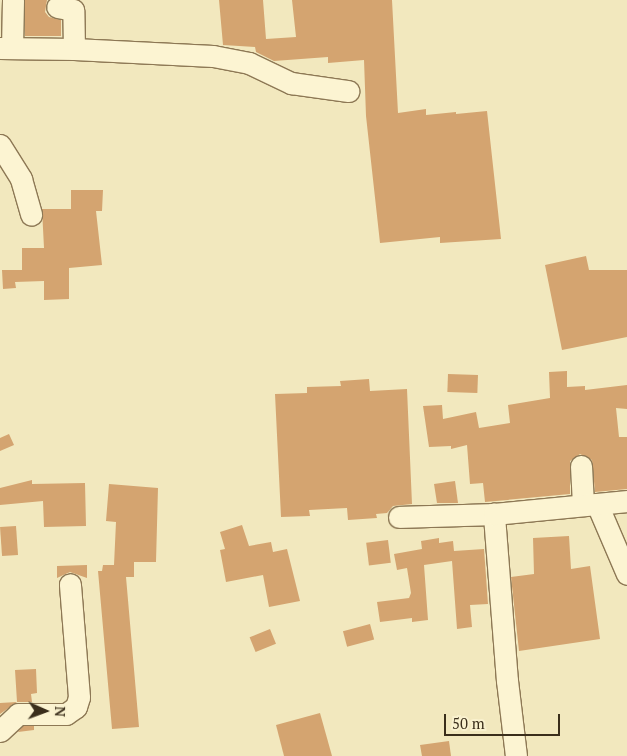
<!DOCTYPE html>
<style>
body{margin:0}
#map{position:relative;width:627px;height:756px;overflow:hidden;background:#f2e8be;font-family:"PT Serif",serif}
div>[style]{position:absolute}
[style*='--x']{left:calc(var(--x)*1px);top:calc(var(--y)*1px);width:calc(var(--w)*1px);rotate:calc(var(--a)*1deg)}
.building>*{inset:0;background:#d4a470;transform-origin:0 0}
.roads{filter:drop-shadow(1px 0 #8d7855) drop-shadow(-1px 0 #8d7855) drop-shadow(0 1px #8d7855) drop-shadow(0 -1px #8d7855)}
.minor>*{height:21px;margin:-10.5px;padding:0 10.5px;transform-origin:10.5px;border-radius:10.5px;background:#fcf4d2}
span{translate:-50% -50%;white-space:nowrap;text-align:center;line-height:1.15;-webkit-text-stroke:4.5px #f9f1ce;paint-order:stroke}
.north{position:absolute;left:20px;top:686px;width:50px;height:50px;-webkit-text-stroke:4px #f9f1ce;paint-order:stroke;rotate:92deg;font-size:14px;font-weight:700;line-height:20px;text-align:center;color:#3a2e1b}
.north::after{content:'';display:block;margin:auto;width:18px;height:22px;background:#3a2e1b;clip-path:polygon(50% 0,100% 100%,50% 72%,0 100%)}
.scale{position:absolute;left:444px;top:714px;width:116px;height:22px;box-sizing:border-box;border:2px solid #3a2e1b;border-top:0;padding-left:6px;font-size:15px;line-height:18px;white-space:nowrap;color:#3a2e1b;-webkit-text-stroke:4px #f9f1ce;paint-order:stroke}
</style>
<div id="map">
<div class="building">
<div style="clip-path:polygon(25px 0,47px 0,45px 12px,49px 17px,61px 20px,61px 36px,25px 36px)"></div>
<div style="clip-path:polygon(219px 0,263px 0,266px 39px,296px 37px,292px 0,392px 0,398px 113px,426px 109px,426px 115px,456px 112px,456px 114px,487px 111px,501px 239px,440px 243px,440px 237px,380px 243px,366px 116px,364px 60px,328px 63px,328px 57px,274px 61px,256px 52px,255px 47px,223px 45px)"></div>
<div style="clip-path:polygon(71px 190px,103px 190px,102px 211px,96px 211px,102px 265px,69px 268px,69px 299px,44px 300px,44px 281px,15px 282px,16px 288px,3px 289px,2px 270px,22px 270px,22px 248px,44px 248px,42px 209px,71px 209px)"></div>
<div style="clip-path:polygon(586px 256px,589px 270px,627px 270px,627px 337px,562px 350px,545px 265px)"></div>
<div style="clip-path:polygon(567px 371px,567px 387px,585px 386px,585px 390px,627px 385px,627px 409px,616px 408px,619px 437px,627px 437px,627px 489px,595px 492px,592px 460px,580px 454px,570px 461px,570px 494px,485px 502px,483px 483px,470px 484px,467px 445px,451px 449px,451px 446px,429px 447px,423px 406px,442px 405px,443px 419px,476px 412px,479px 428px,510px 423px,508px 405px,550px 398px,549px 372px)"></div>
<div style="left:448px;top:374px;width:30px;height:18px;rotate:2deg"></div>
<div style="clip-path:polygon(369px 379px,370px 391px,407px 389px,412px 504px,393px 506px,387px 513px,376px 514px,377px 518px,348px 520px,347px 508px,309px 510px,310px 516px,281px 517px,275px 394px,307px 393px,307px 387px,341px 386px,340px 381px)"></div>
<div style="clip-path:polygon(9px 434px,14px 445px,0 451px,0 438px)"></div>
<div style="clip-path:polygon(32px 480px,32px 484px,85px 483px,86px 526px,44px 527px,43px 501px,0 505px,0 488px)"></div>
<div style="clip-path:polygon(455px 481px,458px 503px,437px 503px,434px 484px)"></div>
<div style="clip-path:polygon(109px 484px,158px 488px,156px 562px,134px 562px,134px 577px,126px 577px,139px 727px,112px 729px,98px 571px,102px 571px,103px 565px,114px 565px,116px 522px,106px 521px)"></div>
<div style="clip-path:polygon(242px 525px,249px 546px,271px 542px,273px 552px,287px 549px,300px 601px,269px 607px,263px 575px,226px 582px,220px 550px,225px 549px,220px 532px)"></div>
<div style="left:16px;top:526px;width:29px;height:16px;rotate:86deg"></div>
<div style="clip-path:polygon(569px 536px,571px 569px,590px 566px,600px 639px,519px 651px,511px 577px,534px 574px,533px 538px)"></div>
<div style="clip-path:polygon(439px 538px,439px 543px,453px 541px,454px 551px,484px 549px,488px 604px,470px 605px,472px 627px,457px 629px,452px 561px,424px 565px,428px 620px,412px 622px,412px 618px,380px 622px,377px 602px,409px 598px,411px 593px,407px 568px,397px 570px,394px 554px,422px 549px,421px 541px)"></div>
<div style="left:388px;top:540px;width:23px;height:22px;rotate:83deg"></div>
<div style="clip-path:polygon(87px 565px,87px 578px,70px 572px,57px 578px,57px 566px)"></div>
<div style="left:370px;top:624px;width:16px;height:28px;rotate:75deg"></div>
<div style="left:270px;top:629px;width:16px;height:22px;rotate:68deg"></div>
<div style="clip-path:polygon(36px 669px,37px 693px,31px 694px,32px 702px,17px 702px,0 714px,0 703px,17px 702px,15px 670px)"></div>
<div style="clip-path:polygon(320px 713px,332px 756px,284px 756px,276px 725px)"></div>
<div style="clip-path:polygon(23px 726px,34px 726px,34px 730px,18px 732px)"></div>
<div style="clip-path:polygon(449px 741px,451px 756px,422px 756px,420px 745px)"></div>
</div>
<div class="roads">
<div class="minor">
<div style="--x:0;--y:48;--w:74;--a:0.8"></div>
<div style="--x:74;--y:49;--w:39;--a:-91"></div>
<div style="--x:73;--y:10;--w:16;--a:-169"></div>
<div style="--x:12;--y:48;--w:48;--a:-88.8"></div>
<div style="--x:74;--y:49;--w:139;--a:2.9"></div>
<div style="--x:213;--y:56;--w:37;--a:11"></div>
<div style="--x:249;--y:63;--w:47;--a:25.5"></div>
<div style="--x:291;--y:83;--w:58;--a:8"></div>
<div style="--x:0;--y:145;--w:40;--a:58"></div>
<div style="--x:21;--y:179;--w:37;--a:74"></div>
<div style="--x:581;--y:466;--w:39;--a:87"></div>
<div style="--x:597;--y:504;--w:76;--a:66.8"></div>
<div style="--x:399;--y:517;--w:95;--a:-1.8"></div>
<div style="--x:0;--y:731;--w:25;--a:-43"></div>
<div style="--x:18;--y:714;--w:48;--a:0"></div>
<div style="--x:66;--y:714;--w:12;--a:-35"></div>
<div style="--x:76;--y:707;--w:10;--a:-73"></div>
<div style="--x:79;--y:697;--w:113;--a:-94.6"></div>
<div style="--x:516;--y:756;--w:76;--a:-96.8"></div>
<div style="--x:507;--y:681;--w:168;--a:-94.5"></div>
<div style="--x:494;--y:514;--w:134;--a:-5.6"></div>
</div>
</div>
<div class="north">N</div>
<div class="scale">50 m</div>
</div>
